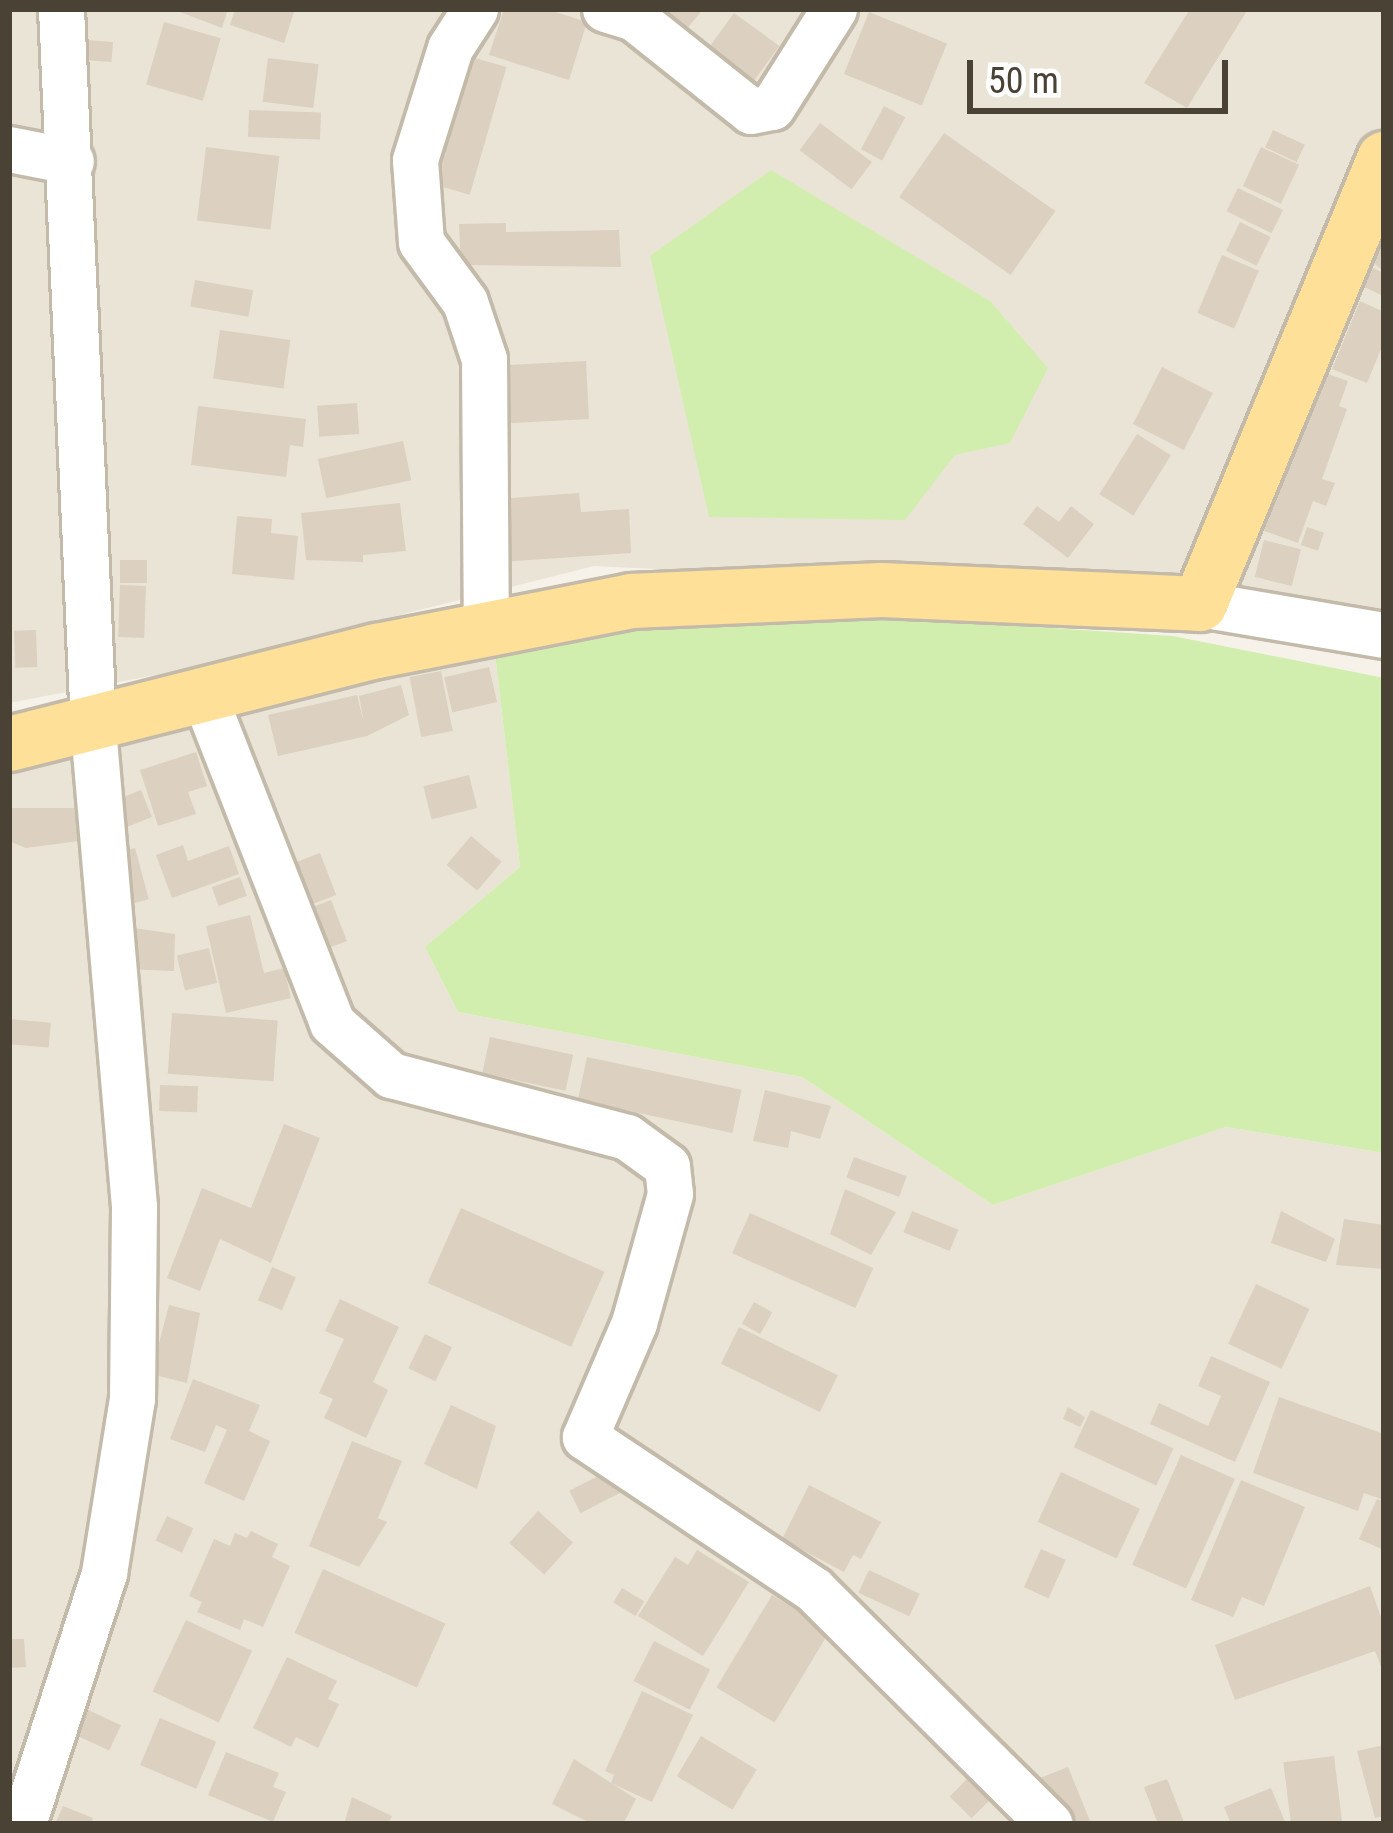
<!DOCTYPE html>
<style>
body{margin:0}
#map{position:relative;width:1393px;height:1833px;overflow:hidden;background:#f6f2e9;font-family:"Roboto Condensed",sans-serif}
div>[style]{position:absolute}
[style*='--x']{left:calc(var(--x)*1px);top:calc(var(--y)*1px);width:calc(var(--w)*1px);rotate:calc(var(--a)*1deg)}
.residential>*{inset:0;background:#eae4d6}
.green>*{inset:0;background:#d2eeae}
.building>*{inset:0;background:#dcd0c0;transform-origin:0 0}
.roads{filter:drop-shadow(3px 0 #c3baaa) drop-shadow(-3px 0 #c3baaa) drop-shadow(0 3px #c3baaa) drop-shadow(0 -3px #c3baaa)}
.minor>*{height:45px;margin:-22.5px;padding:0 22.5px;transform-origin:22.5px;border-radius:22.5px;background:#fff}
.major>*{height:54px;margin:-27px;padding:0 27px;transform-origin:27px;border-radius:27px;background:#ffe099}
span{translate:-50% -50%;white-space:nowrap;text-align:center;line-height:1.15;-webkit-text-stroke:9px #fff;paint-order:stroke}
.frame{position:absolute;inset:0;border:12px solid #4b4236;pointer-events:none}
.scale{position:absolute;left:967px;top:60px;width:261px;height:54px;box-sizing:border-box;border:6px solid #4b4236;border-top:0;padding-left:15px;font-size:36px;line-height:42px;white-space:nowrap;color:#4b4236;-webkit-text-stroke:9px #fff;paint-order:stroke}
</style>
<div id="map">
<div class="residential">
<div style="clip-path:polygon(9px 9px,1384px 9px,1384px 613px,1325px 601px,594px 566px,182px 670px,9px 703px)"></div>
<div style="clip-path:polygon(493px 637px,520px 867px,425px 947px,458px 1012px,802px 1077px,993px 1205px,1226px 1127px,1384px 1153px,1384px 1824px,9px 1824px,9px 753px)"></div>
</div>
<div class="green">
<div style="clip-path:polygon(771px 170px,990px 301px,1048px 368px,1010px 443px,955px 455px,905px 520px,709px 517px,650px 256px)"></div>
<div style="clip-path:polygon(867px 616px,1173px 636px,1384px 678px,1384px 1153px,1226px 1127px,993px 1205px,802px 1077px,458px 1012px,425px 947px,520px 867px,493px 637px,659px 620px)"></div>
</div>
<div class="building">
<div style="clip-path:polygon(172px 9px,228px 9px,222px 28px)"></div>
<div style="clip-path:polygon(235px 9px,295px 9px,284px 43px,230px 25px)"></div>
<div style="clip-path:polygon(504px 9px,546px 9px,587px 22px,569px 80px,489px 55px)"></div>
<div style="clip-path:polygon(649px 9px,703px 9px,682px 35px)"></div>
<div style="clip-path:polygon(1190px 9px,1248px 9px,1187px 108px,1144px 83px)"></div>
<div style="left:869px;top:12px;width:84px;height:67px;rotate:22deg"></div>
<div style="left:734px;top:13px;width:56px;height:56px;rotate:36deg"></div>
<div style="left:164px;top:22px;width:59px;height:65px;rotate:16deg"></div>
<div style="left:85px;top:40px;width:28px;height:20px;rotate:4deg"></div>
<div style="left:468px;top:56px;width:40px;height:133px;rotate:16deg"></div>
<div style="left:268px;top:58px;width:51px;height:44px;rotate:7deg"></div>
<div style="left:884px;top:106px;width:24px;height:49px;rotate:28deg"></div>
<div style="left:249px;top:110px;width:72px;height:27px;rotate:2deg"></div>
<div style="left:820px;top:123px;width:65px;height:34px;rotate:37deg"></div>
<div style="left:1273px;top:130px;width:35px;height:19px;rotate:25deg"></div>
<div style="left:944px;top:133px;width:136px;height:78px;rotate:35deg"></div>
<div style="left:206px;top:147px;width:74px;height:74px;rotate:7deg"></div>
<div style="left:1261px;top:147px;width:42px;height:43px;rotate:25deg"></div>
<div style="left:1238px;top:188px;width:50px;height:26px;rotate:26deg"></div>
<div style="clip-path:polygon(1384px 219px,1384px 271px,1359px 253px)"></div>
<div style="left:1240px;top:222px;width:34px;height:32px;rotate:26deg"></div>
<div style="clip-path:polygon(506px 223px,506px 232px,619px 230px,621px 267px,461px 265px,459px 224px)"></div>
<div style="left:1222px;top:255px;width:40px;height:63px;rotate:23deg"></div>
<div style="clip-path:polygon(1362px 263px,1384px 273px,1381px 295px,1352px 281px)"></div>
<div style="left:195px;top:280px;width:59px;height:27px;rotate:10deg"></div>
<div style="clip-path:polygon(1360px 301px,1384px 312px,1384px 342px,1367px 383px,1332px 369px)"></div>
<div style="left:220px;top:330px;width:71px;height:49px;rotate:8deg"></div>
<div style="left:586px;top:361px;width:58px;height:83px;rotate:87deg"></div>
<div style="left:1162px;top:367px;width:57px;height:64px;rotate:27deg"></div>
<div style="clip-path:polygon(1322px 372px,1348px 381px,1339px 406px,1347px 409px,1322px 479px,1335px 483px,1326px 506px,1313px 501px,1298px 543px,1264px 531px)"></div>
<div style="left:357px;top:403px;width:31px;height:40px;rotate:86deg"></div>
<div style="clip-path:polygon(198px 406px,306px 419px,303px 447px,290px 445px,286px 477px,191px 465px)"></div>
<div style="left:1137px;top:434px;width:40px;height:71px;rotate:32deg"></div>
<div style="left:403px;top:441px;width:40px;height:87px;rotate:78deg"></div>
<div style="clip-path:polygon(579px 493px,581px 512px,629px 509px,631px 553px,502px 562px,496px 499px)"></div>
<div style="clip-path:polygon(400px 503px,406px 551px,363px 555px,363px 562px,306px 560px,301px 513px)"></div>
<div style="clip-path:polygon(1037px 506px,1059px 522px,1071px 506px,1094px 524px,1068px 558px,1023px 524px)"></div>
<div style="clip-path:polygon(237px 516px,272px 519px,271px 533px,298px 536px,294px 580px,232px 574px)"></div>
<div style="left:1307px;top:527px;width:18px;height:19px;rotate:19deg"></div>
<div style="left:1264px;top:540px;width:38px;height:38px;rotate:14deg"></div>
<div style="left:120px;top:560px;width:27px;height:23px"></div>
<div style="left:120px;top:585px;width:26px;height:52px;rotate:2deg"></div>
<div style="left:36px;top:630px;width:37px;height:22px;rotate:88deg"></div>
<div style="left:489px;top:667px;width:36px;height:46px;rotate:77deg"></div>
<div style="left:441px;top:671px;width:61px;height:32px;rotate:79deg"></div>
<div style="clip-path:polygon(401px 685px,409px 715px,367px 736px,278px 756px,268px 715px,357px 695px,364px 723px,359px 696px)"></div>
<div style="clip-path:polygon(196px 752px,207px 786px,188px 792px,196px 814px,158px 826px,140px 770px)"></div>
<div style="left:469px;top:775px;width:34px;height:47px;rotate:76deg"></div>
<div style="left:141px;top:790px;width:29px;height:31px;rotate:68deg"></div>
<div style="clip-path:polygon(10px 808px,78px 808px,79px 841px,26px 848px,11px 842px)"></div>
<div style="left:471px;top:836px;width:40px;height:38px;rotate:40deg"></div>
<div style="clip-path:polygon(183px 845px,188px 861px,229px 846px,239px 874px,172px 898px,156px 855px)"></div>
<div style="left:135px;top:848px;width:53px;height:30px;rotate:75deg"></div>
<div style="left:320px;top:853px;width:45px;height:42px;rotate:69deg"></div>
<div style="left:240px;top:877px;width:20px;height:30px;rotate:70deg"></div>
<div style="left:331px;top:900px;width:44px;height:39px;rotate:69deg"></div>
<div style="clip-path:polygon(250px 915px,264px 973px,284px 968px,291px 998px,226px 1013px,206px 926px)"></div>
<div style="clip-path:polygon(127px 927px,175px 934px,174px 971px,126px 969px)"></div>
<div style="left:209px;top:948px;width:36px;height:33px;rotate:77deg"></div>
<div style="left:172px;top:1013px;width:106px;height:61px;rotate:4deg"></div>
<div style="left:9px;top:1019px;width:42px;height:25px;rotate:5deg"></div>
<div style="left:490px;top:1037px;width:85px;height:37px;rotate:12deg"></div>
<div style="left:587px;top:1057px;width:158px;height:44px;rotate:12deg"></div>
<div style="left:160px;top:1085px;width:38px;height:26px;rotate:2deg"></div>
<div style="clip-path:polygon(765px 1090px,831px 1106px,820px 1139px,791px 1131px,788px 1148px,753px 1141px)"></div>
<div style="clip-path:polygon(284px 1124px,320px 1138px,271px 1263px,220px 1239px,200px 1291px,167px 1278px,202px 1188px,251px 1208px)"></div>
<div style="left:854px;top:1157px;width:56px;height:22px;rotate:20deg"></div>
<div style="clip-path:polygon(845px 1189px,896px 1212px,871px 1255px,830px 1234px)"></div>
<div style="left:461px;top:1208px;width:157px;height:82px;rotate:24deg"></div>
<div style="left:912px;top:1211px;width:50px;height:23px;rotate:22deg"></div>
<div style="clip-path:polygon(1281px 1211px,1335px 1239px,1326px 1262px,1271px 1243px)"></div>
<div style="left:750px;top:1213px;width:135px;height:44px;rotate:24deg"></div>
<div style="clip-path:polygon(1344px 1219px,1384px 1225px,1384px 1269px,1336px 1265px)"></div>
<div style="left:272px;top:1267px;width:26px;height:36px;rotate:23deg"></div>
<div style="left:1256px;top:1284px;width:59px;height:66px;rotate:25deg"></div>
<div style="clip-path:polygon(340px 1299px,399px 1327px,373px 1382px,388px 1390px,366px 1438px,324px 1418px,333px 1399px,319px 1393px,344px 1339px,325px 1331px)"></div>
<div style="left:754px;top:1302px;width:21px;height:25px;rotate:29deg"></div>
<div style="clip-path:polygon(169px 1305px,200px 1313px,187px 1383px,151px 1374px)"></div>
<div style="left:739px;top:1327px;width:110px;height:41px;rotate:26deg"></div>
<div style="left:425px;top:1334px;width:30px;height:38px;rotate:26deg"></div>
<div style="clip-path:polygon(1211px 1356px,1270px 1382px,1235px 1462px,1150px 1424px,1159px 1403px,1208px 1426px,1221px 1396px,1198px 1386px)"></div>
<div style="clip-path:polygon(193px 1379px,260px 1405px,249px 1431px,270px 1441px,244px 1501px,204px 1483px,227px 1430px,216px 1425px,205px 1452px,170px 1439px)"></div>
<div style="clip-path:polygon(1279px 1397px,1384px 1434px,1384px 1500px,1364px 1493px,1358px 1511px,1253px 1473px)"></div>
<div style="clip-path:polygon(451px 1405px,496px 1426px,477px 1489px,424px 1464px)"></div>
<div style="clip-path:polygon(1068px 1407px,1085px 1417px,1080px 1427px,1063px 1419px)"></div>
<div style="left:1091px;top:1410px;width:91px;height:41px;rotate:25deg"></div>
<div style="clip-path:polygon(352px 1441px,402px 1461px,378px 1518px,387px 1522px,359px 1567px,309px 1546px)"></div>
<div style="left:1181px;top:1455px;width:59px;height:120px;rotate:24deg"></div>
<div style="left:612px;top:1469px;width:25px;height:48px;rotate:63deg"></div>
<div style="left:1061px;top:1472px;width:87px;height:55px;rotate:25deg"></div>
<div style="clip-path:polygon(1241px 1480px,1305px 1507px,1264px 1606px,1242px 1597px,1233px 1617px,1191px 1600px)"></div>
<div style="clip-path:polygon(809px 1485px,881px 1522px,861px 1559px,853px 1555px,844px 1572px,782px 1539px)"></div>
<div style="clip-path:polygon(1377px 1499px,1384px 1502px,1384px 1550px,1359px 1539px)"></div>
<div style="left:538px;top:1511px;width:47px;height:43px;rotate:42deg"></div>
<div style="left:167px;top:1516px;width:29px;height:27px;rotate:25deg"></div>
<div style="clip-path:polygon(251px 1531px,278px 1544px,272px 1557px,290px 1566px,263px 1627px,244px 1619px,240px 1630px,197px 1612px,202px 1602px,189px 1596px,214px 1539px,230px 1546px,235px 1533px,247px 1538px)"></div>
<div style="left:1041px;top:1549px;width:27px;height:42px;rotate:24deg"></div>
<div style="clip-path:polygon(697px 1550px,749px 1582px,703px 1656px,638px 1616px,675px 1557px,688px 1565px)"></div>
<div style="left:323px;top:1569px;width:134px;height:70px;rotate:24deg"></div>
<div style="left:869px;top:1570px;width:56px;height:25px;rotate:25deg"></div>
<div style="clip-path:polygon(1370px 1586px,1384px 1626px,1384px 1675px,1375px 1651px,1235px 1700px,1215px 1645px)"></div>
<div style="left:622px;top:1588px;width:26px;height:17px;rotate:31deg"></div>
<div style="left:772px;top:1595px;width:68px;height:108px;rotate:31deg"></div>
<div style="left:186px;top:1620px;width:73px;height:79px;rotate:25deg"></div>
<div style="clip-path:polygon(9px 1639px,24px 1639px,26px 1667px,9px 1668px)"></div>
<div style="left:654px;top:1641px;width:63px;height:45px;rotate:27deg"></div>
<div style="clip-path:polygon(287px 1657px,337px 1681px,328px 1699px,339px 1704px,318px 1748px,296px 1737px,291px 1747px,253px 1728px)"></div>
<div style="clip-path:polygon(642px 1691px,693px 1715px,652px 1802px,611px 1783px,614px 1775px,605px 1771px)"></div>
<div style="left:82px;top:1707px;width:43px;height:28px;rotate:25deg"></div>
<div style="left:160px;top:1718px;width:61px;height:51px;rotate:23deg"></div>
<div style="left:701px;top:1736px;width:65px;height:47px;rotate:31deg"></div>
<div style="clip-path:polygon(1384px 1745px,1384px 1816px,1375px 1818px,1357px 1751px)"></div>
<div style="clip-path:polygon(226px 1752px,279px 1773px,273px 1787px,286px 1792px,273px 1822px,208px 1795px)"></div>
<div style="left:1334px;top:1756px;width:68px;height:51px;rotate:83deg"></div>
<div style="clip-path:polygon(574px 1759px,636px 1799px,623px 1824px,592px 1824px,552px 1804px)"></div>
<div style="clip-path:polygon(1068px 1767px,1090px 1821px,1083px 1824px,1059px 1824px,1040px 1778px)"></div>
<div style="left:968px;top:1778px;width:31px;height:26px;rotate:45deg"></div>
<div style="clip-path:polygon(1167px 1779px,1184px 1822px,1178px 1824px,1158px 1824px,1144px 1787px)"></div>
<div style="clip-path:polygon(1271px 1788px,1286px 1824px,1231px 1824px,1224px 1807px)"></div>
<div style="clip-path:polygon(352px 1797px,392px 1816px,388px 1824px,344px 1824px)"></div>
<div style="clip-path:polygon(63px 1806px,93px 1818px,91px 1824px,55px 1824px)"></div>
</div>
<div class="roads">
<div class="minor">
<div style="--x:475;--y:9;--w:46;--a:122.7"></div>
<div style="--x:450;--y:48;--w:117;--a:107.4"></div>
<div style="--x:415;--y:160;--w:82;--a:85.8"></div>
<div style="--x:421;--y:242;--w:74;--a:53.7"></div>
<div style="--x:465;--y:302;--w:60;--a:71.6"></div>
<div style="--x:484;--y:359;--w:270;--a:89.6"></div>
<div style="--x:605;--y:9;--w:30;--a:17"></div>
<div style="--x:634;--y:18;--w:149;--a:38.5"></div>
<div style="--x:751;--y:111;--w:21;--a:-11"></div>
<div style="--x:772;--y:107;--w:116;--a:-57.7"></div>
<div style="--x:9;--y:149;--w:63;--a:11"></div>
<div style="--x:1200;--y:604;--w:187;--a:9.6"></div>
<div style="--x:204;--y:696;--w:351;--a:68.6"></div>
<div style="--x:332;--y:1023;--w:79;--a:41.4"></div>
<div style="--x:391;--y:1075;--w:244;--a:14.7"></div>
<div style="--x:627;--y:1137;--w:49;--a:35.9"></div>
<div style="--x:667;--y:1166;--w:28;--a:84"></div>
<div style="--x:670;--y:1194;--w:134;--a:105.6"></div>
<div style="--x:634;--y:1323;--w:124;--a:113.3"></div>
<div style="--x:585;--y:1437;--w:275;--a:33.7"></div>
<div style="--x:814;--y:1590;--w:332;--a:44.8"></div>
<div style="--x:23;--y:1824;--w:264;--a:-72.1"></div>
<div style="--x:104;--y:1573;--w:176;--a:-80.9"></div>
<div style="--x:132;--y:1399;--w:193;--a:-89.4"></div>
<div style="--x:134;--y:1206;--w:484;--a:-94.9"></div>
<div style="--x:93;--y:724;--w:716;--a:-92.56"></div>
</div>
<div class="major">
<div style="--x:9;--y:744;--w:380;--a:-14.2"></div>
<div style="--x:377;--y:651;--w:259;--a:-11.1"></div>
<div style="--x:631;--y:601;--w:251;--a:-2.5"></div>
<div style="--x:882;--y:590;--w:318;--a:2.5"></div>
<div style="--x:1200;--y:604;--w:482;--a:-67.5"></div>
</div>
</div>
<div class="frame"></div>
<div class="scale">50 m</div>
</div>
